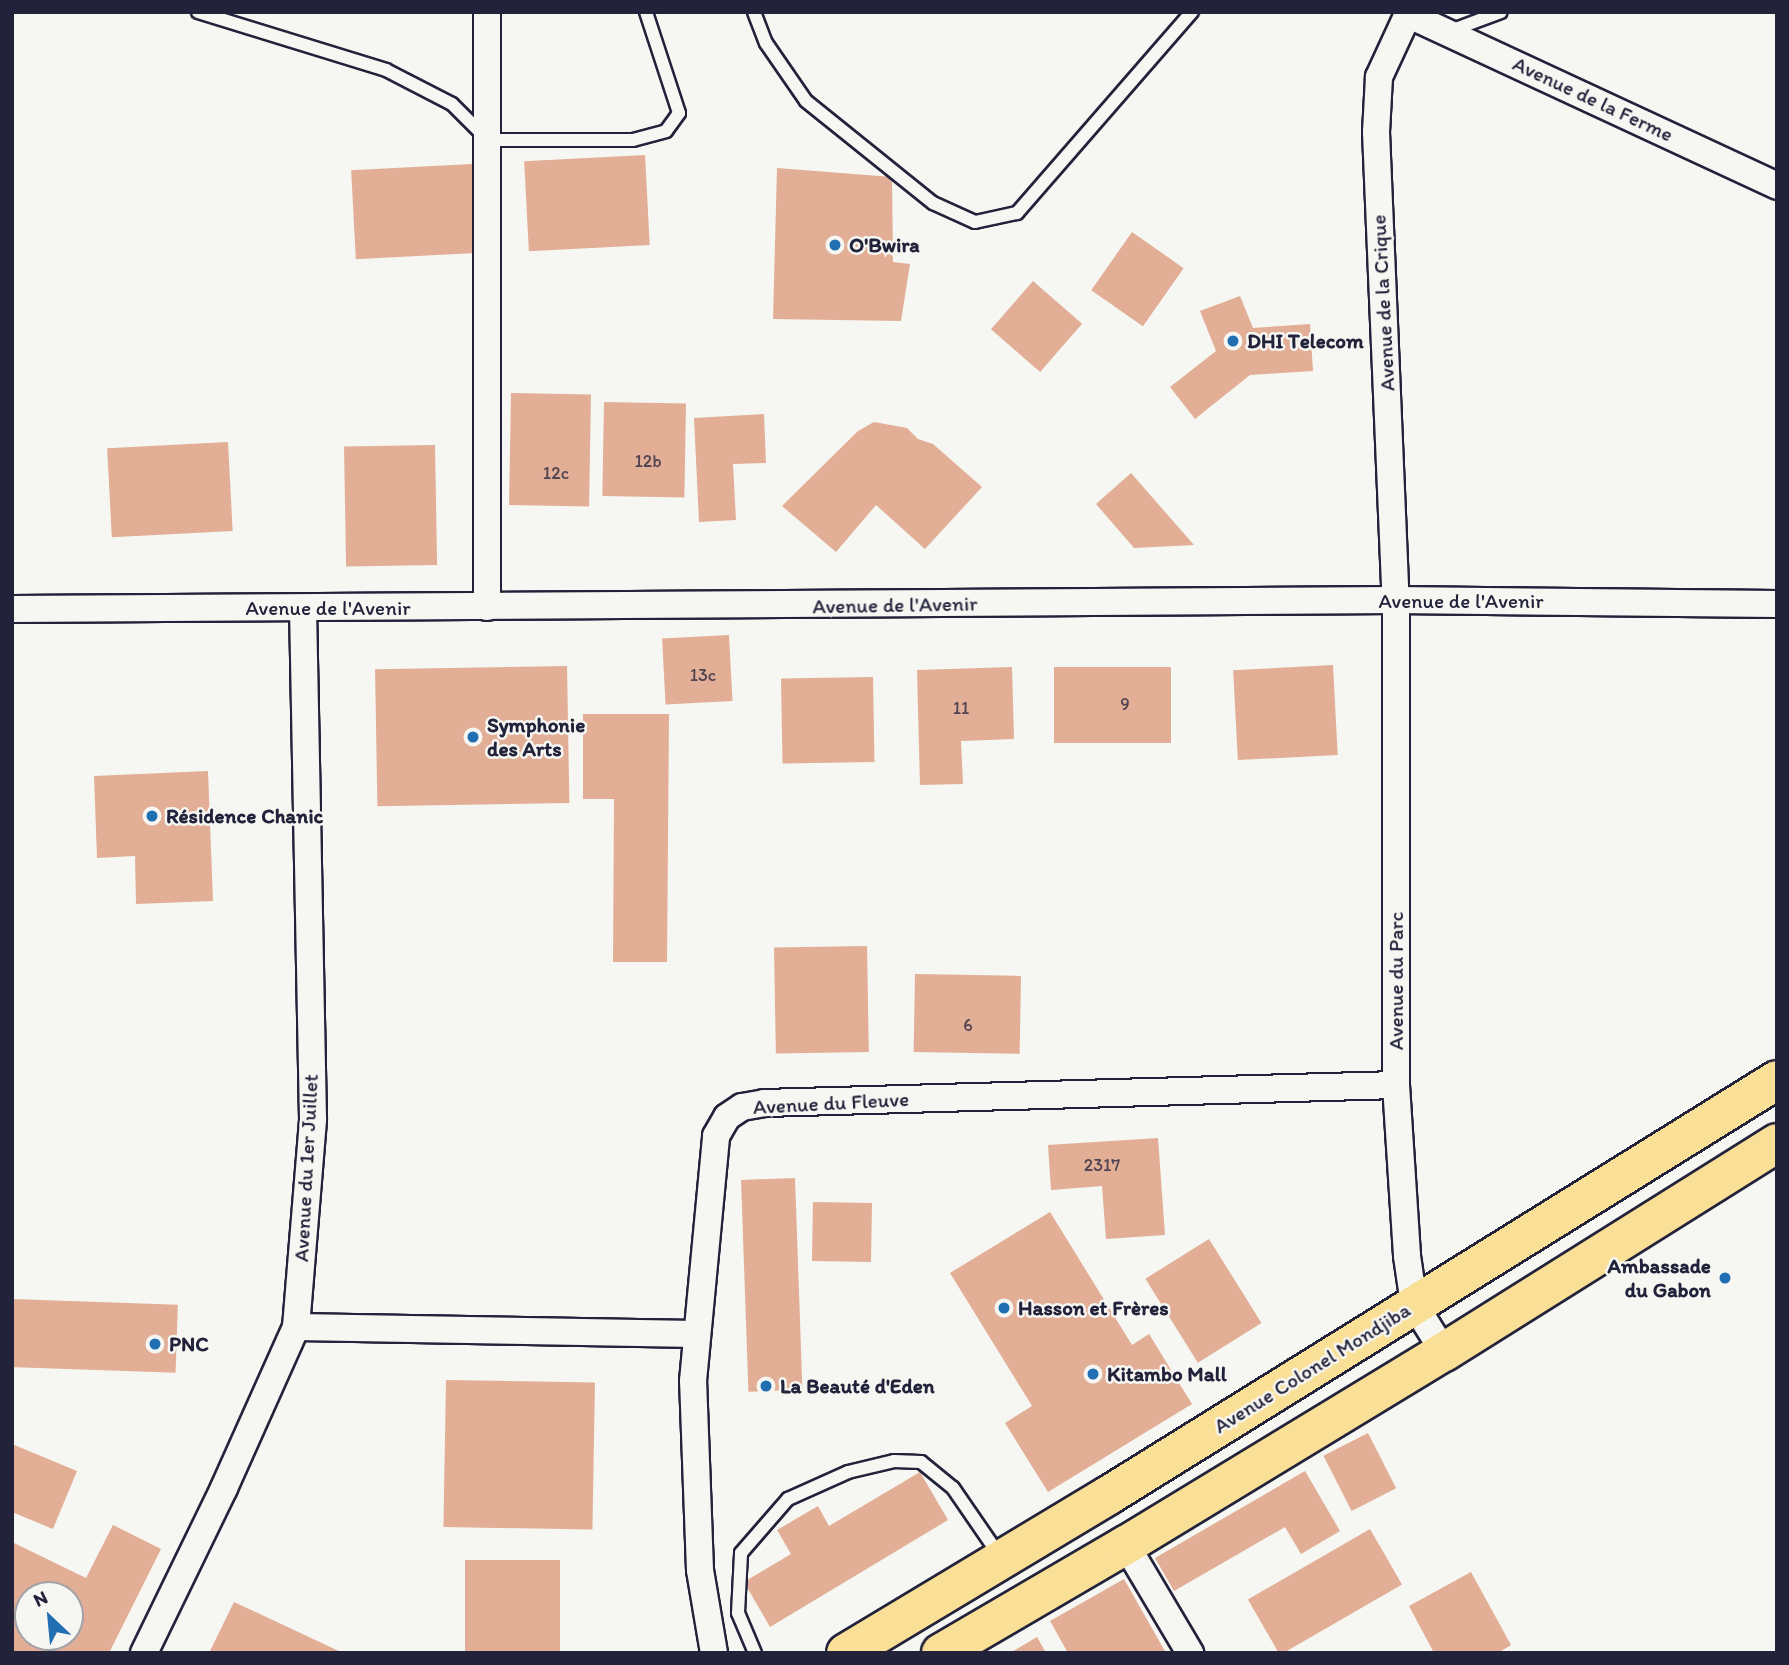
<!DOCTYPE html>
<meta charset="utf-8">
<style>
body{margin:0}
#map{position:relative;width:1789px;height:1665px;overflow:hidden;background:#f6f6f2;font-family:Itim,sans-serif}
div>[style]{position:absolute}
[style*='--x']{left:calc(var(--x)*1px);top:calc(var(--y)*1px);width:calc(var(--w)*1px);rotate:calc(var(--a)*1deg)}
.building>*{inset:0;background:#e2ae95;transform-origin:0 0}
.roads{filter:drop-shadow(2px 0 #22223b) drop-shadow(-2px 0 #22223b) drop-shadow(0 2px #22223b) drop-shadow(0 -2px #22223b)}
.lane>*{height:12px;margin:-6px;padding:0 6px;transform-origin:6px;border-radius:6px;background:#f6f6f2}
.street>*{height:26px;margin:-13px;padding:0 13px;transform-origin:13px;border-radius:13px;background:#f6f6f2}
.primary>*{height:38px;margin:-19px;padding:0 19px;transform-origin:19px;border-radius:19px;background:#fadf96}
.dots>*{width:19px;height:19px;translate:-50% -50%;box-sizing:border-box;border:4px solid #f6f6f2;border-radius:50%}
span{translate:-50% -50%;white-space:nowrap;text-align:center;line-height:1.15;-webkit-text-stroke:5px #f6f6f2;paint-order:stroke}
.number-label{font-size:18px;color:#524552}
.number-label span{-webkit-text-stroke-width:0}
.street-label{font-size:21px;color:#22223b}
.poi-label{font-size:21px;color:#22223b;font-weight:700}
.left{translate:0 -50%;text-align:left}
.right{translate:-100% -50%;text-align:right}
.frame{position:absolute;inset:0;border:14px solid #22223b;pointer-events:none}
.north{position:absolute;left:14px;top:1581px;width:70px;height:70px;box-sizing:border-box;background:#f6f6f2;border:2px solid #a1a1a9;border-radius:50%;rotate:334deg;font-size:19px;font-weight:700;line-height:28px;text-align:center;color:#22223b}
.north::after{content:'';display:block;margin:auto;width:24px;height:32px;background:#1f6fb2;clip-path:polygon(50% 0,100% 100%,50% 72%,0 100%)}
</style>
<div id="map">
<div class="building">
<div style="left:645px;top:155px;width:90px;height:121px;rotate:87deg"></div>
<div style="left:472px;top:164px;width:89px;height:121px;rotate:87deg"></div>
<div style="clip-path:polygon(777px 168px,892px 177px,893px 262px,910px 264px,901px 321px,773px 319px)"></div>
<div style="left:1132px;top:232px;width:63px;height:71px;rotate:35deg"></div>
<div style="left:1033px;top:281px;width:65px;height:64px;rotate:41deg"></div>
<div style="clip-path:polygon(1240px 296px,1253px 328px,1310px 324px,1313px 371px,1250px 375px,1195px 419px,1170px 387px,1216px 351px,1200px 311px)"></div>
<div style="left:511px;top:393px;width:80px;height:112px;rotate:1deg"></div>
<div style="left:604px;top:402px;width:82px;height:94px;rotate:1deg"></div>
<div style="clip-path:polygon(764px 414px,766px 463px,733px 464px,736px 520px,699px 522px,694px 418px)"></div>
<div style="clip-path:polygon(874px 422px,907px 428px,918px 439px,933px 444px,982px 487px,925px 549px,876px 505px,836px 552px,782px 506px,858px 431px)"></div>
<div style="left:228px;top:442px;width:89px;height:121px;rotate:87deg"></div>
<div style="left:435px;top:445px;width:120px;height:91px;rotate:89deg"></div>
<div style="clip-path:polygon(1131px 473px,1194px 545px,1134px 548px,1096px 504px)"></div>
<div style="left:729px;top:635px;width:66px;height:67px;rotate:87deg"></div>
<div style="left:1333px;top:665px;width:90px;height:100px;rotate:87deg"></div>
<div style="left:567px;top:666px;width:137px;height:192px;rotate:89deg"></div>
<div style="clip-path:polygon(1012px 667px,1014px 739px,961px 741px,963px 784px,920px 785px,917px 670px)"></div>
<div style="left:1054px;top:667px;width:117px;height:76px"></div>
<div style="left:873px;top:677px;width:85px;height:92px;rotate:89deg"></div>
<div style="clip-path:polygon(583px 714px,669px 714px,667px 962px,613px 962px,614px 799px,583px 799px)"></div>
<div style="clip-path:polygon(208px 771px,213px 901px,136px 904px,135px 856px,97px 858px,94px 776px)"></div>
<div style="left:867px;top:946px;width:106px;height:93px;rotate:89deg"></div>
<div style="left:915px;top:974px;width:106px;height:78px;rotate:1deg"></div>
<div style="clip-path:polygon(1158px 1138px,1165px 1235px,1106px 1239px,1102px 1186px,1051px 1190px,1048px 1145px)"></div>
<div style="left:795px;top:1178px;width:212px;height:54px;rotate:88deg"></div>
<div style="left:813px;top:1202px;width:59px;height:59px;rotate:1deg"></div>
<div style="clip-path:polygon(1050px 1212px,1132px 1345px,1149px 1334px,1192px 1404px,1048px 1492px,1005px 1423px,1032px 1406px,950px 1273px)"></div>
<div style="left:1209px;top:1239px;width:99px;height:75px;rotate:58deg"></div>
<div style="left:12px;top:1299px;width:166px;height:68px;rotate:2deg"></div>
<div style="left:446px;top:1380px;width:149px;height:147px;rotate:1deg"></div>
<div style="left:1368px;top:1433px;width:62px;height:50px;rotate:63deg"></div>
<div style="clip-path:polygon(12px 1444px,77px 1471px,53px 1529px,12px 1512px)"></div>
<div style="clip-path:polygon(1305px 1471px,1340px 1531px,1301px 1554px,1285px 1527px,1174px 1591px,1155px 1558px)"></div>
<div style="clip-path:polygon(920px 1472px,948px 1520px,770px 1627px,744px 1582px,791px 1554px,777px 1530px,818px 1506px,829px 1526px)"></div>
<div style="clip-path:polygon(evenodd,113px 1525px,161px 1549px,109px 1653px,12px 1653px,12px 1542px,86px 1578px,113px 1525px,28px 1595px,70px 1595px,70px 1637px,28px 1637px,28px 1595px)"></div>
<div style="left:1370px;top:1529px;width:64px;height:141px;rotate:60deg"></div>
<div style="left:560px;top:1560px;width:93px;height:95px;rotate:90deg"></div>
<div style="clip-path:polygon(1471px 1572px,1511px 1645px,1498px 1653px,1434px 1653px,1409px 1606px)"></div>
<div style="clip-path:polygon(1124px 1579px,1166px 1653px,1068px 1653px,1050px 1621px)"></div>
<div style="clip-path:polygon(234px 1602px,343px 1653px,209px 1653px)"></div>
<div style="clip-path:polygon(1037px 1637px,1046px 1653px,1010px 1653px)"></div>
</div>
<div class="roads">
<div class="lane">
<div style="--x:198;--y:12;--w:197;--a:17.1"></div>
<div style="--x:386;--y:70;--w:74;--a:27.3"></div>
<div style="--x:452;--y:104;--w:51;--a:45"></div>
<div style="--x:488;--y:140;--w:145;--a:0"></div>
<div style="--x:633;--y:140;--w:34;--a:-15"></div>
<div style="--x:666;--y:131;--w:22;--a:-54"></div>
<div style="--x:679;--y:113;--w:106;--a:-108.1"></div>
<div style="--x:754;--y:12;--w:33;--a:69"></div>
<div style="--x:766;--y:43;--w:70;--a:55.4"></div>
<div style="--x:806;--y:101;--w:163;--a:38.8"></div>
<div style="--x:933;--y:203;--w:46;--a:24.3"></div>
<div style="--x:975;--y:222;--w:43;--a:-12.1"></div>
<div style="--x:1017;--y:213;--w:267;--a:-49"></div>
<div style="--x:1450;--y:31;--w:54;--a:-20.4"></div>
<div style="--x:755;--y:1653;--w:43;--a:-113"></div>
<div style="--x:738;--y:1613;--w:60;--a:-87.1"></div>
<div style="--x:741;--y:1553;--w:72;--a:-49"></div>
<div style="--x:788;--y:1499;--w:66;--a:-24.2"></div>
<div style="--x:848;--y:1472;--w:47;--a:-13.4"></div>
<div style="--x:894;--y:1461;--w:27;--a:2"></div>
<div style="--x:921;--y:1462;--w:41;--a:39.1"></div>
<div style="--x:953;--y:1488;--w:81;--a:55.5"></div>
</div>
<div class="street">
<div style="--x:487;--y:12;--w:595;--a:90"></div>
<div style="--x:1409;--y:12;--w:72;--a:114.8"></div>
<div style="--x:1379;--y:77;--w:55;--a:93.1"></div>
<div style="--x:1376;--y:132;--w:468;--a:87.6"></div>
<div style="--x:1396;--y:600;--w:485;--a:90"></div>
<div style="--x:1396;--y:1085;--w:171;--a:86.3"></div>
<div style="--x:1407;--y:1256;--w:49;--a:81.7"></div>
<div style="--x:1414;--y:1304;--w:57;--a:58"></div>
<div style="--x:1407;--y:14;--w:408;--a:24.9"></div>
<div style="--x:12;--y:609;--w:1384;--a:-0.37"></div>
<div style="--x:1396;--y:600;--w:381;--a:0.6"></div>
<div style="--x:296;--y:1327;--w:401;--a:1"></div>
<div style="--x:1126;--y:1545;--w:126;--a:59.3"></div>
<div style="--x:144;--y:1653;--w:183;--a:-64.1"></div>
<div style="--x:224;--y:1488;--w:176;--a:-65.9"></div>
<div style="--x:296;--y:1327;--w:209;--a:-85.3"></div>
<div style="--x:313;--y:1119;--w:511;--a:-91.12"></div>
<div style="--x:714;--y:1653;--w:84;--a:-99.6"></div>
<div style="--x:700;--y:1570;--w:189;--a:-92.1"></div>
<div style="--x:693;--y:1381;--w:246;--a:-84.6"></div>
<div style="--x:716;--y:1136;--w:22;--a:-60"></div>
<div style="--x:727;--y:1117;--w:18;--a:-34"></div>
<div style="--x:742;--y:1107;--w:22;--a:-10"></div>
<div style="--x:764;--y:1103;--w:632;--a:-1.63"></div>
</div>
<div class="primary">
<div style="--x:846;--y:1653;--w:307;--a:-31"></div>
<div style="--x:1109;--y:1495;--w:786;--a:-31.85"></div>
<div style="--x:941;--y:1653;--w:214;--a:-30.3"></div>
<div style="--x:1126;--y:1545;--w:372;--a:-31.3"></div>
<div style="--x:1444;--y:1352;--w:393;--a:-32.1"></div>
</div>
</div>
<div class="dots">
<div style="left:835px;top:245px;background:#1f6fb2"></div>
<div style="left:1233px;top:341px;background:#1f6fb2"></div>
<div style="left:473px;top:737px;background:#1f6fb2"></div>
<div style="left:152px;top:816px;background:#1f6fb2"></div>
<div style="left:1725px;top:1278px;background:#1f6fb2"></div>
<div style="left:1004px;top:1308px;background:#1f6fb2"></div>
<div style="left:155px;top:1344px;background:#1f6fb2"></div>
<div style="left:1093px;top:1374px;background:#1f6fb2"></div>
<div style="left:766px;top:1386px;background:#1f6fb2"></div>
</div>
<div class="number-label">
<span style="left:648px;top:461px">12b</span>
<span style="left:556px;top:473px">12c</span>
<span style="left:703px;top:675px">13c</span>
<span style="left:1125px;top:704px">9</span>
<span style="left:961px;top:708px">11</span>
<span style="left:968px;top:1025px">6</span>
<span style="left:1102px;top:1165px">2317</span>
</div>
<div class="street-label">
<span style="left:1593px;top:99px;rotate:25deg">Avenue de la Ferme</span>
<span style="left:1383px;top:303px;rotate:-93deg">Avenue de la Crique</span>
<span style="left:1461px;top:601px">Avenue de l'Avenir</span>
<span style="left:895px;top:605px;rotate:-1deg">Avenue de l'Avenir</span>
<span style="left:328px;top:608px">Avenue de l'Avenir</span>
<span style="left:1396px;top:981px;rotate:-90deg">Avenue du Parc</span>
<span style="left:831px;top:1103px;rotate:-3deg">Avenue du Fleuve</span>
<span style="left:306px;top:1168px;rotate:-87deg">Avenue du 1er Juillet</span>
<span style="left:1312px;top:1368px;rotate:-32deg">Avenue Colonel Mondjiba</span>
</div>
<div class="poi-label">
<span class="left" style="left:849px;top:245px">O'Bwira</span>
<span class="left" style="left:1247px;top:341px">DHI Telecom</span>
<span class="left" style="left:487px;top:737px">Symphonie<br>des Arts</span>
<span class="left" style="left:166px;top:816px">Résidence Chanic</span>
<span class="right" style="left:1711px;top:1278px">Ambassade<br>du Gabon</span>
<span class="left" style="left:1018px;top:1308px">Hasson et Frères</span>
<span class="left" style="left:169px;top:1344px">PNC</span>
<span class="left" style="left:1107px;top:1374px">Kitambo Mall</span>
<span class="left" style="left:780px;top:1386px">La Beauté d'Eden</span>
</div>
<div class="frame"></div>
<div class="north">N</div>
</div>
